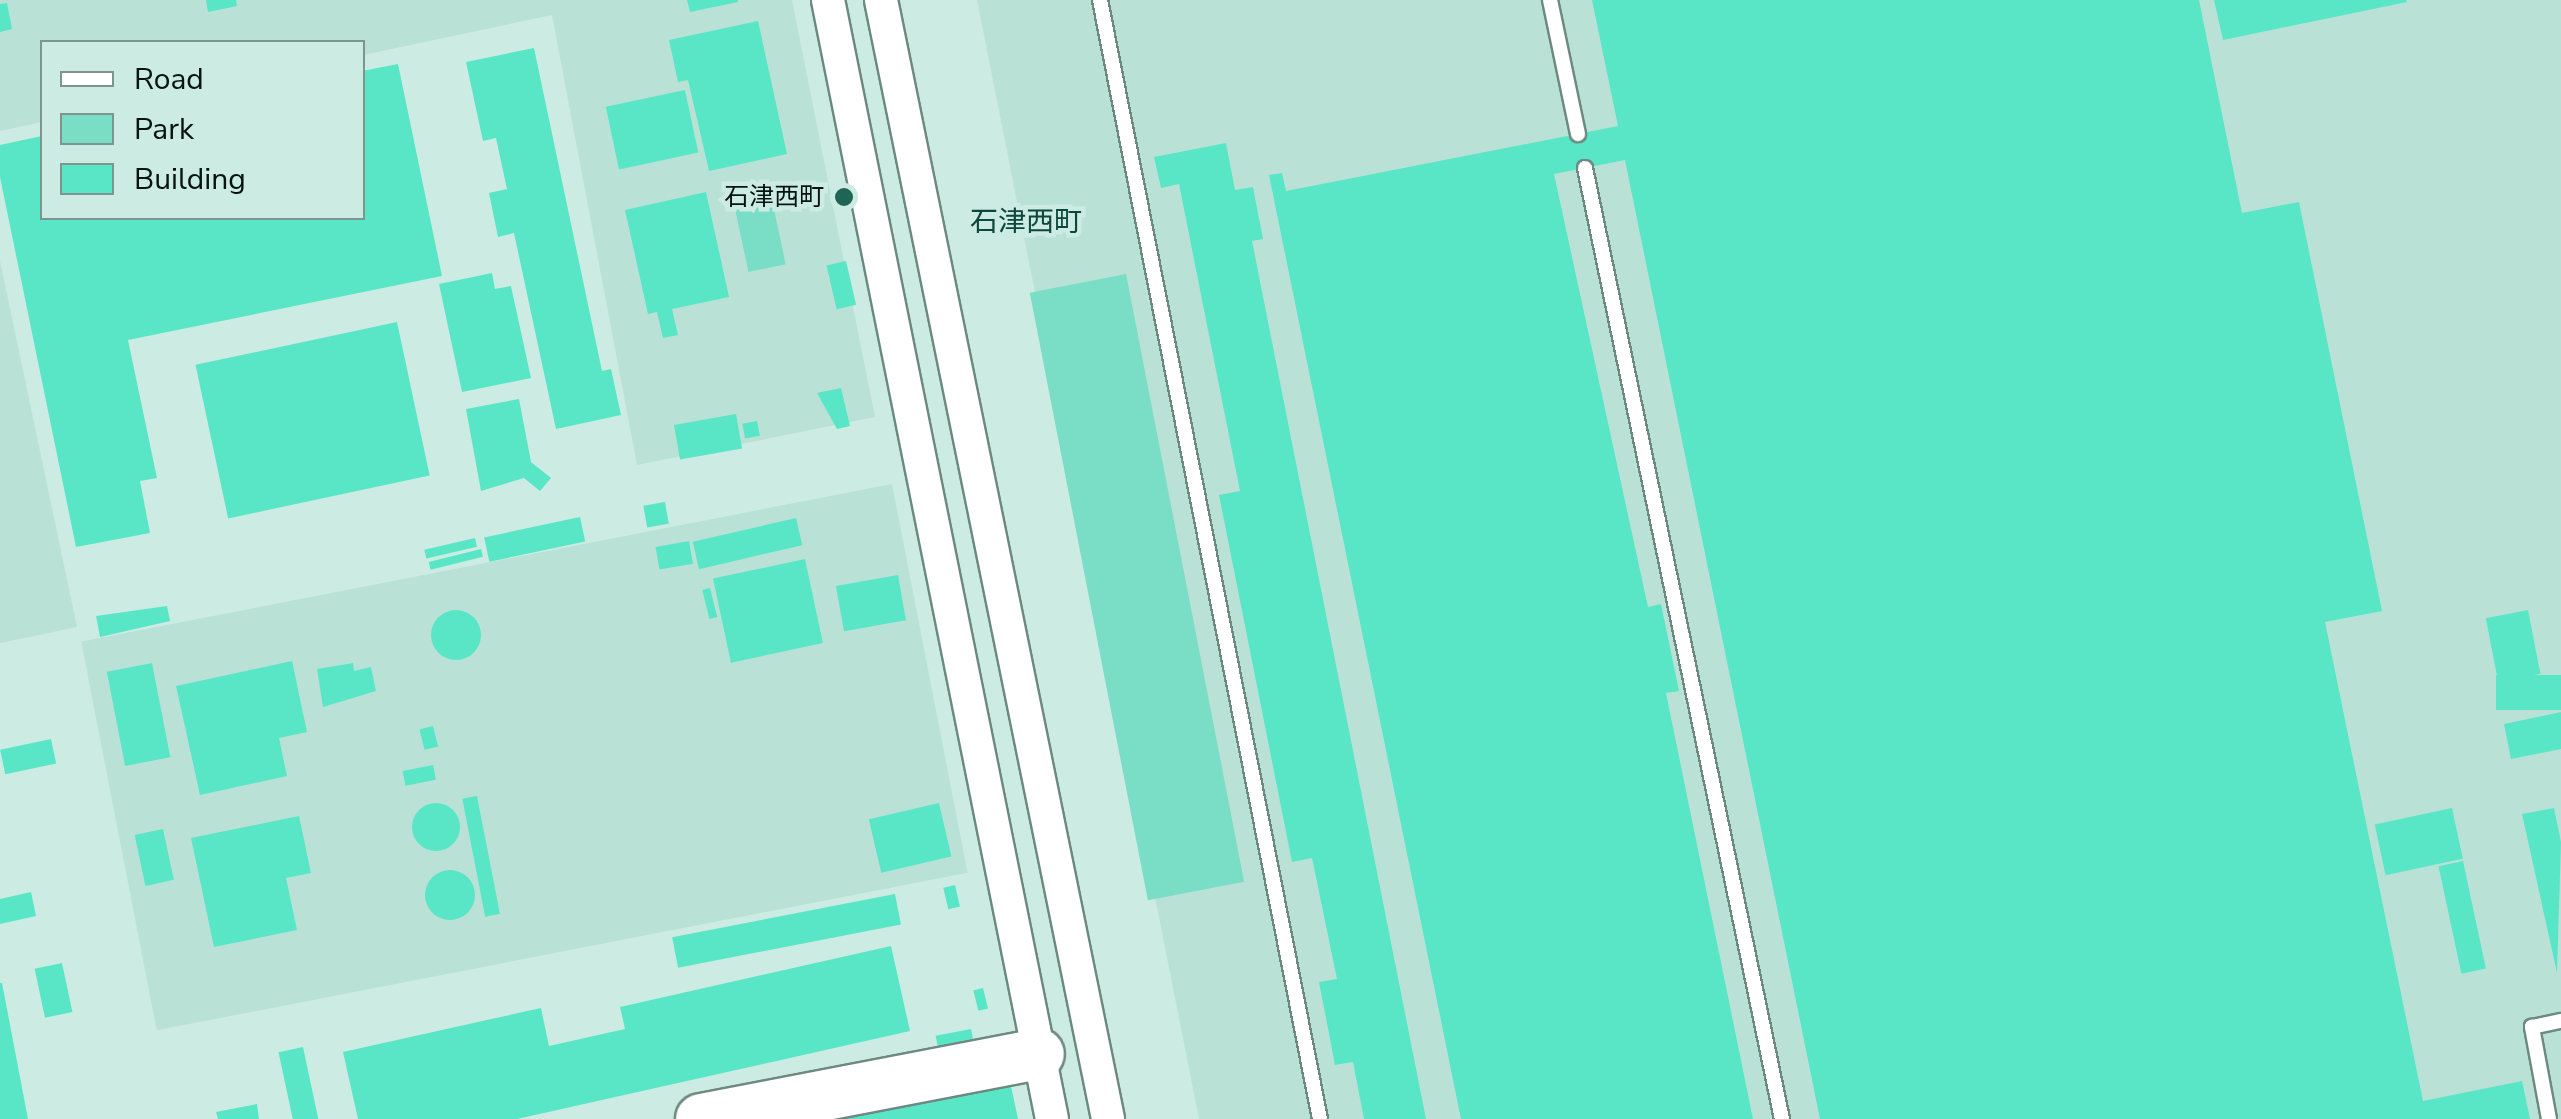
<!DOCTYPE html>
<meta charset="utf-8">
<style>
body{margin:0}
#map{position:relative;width:2561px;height:1119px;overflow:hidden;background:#ccebe2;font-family:"Nunito Sans","Noto Sans JP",sans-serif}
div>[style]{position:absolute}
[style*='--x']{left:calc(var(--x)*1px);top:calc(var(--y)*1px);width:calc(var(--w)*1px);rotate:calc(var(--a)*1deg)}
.built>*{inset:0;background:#bae1d6;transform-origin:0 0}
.green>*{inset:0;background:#7addc5;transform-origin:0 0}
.building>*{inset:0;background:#59e6c7;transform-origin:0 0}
.round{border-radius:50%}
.roads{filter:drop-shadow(2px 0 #6d8981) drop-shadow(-2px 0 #6d8981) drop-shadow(0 2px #6d8981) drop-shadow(0 -2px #6d8981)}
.service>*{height:14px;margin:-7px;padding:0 7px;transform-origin:7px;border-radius:7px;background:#fff}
.tertiary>*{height:32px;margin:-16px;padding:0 16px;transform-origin:16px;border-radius:16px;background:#fff}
.motorway>*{height:50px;margin:-25px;padding:0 25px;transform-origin:25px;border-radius:25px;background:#fff}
.dots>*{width:28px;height:28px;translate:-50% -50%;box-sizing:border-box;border:5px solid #ccebe2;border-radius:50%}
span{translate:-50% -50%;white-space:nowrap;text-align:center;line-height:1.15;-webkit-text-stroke:9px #ccebe2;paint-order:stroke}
.poi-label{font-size:25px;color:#081310}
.right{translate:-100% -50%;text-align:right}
.neighbourhood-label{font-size:28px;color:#0d463b}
.legend{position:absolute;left:40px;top:40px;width:325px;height:180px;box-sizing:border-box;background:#ccebe2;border:2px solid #7e958e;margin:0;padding:12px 18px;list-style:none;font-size:30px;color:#081310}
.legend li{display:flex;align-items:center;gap:20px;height:50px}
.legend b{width:50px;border:2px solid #7e958e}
</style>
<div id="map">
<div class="built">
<div style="clip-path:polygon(0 0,792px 0,875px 417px,637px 465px,552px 15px,363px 55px,362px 42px,42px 42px,42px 122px,0 131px)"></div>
<div style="clip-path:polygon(977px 0,2561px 0,2561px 1119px,1199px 1119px)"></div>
<div style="clip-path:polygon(0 261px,77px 627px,0 643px)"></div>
<div style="left:892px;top:484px;width:396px;height:826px;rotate:79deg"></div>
</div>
<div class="green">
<div style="left:768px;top:181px;width:85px;height:38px;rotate:78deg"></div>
<div style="left:1126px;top:274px;width:619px;height:98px;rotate:79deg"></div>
</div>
<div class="building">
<div style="clip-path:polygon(206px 0,236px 0,237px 6px,208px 12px)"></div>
<div style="clip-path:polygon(687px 0,738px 0,738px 2px,690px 12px)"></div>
<div style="clip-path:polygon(1592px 0,2199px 0,2242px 213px,2299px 202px,2382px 611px,2325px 622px,2423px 1101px,2522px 1081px,2530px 1119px,1820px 1119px,1625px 160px,1554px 174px,1648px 607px,1661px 604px,1679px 691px,1666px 693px,1753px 1119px,1461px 1119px,1269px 175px,1282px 173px,1286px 191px,1618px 126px)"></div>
<div style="clip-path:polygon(2214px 0,2406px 0,2407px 2px,2223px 40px)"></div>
<div style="clip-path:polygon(7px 3px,12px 29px,0 32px,0 4px)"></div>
<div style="clip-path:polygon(758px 21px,787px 154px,709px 171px,688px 80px,678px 82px,669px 40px)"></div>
<div style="clip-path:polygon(534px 48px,602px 371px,611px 369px,621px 415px,556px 429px,514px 233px,498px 237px,489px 193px,507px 189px,496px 138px,483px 141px,466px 62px)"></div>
<div style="clip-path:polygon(398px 64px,442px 276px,128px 340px,157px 478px,140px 481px,150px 533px,76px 547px,0 177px,0 145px,42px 136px,42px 218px,362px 218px,362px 71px)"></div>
<div style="left:685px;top:90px;width:64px;height:81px;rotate:78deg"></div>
<div style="clip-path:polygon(1226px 143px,1235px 190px,1253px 187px,1263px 239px,1252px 241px,1426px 1119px,1364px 1119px,1353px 1062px,1335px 1065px,1319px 982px,1337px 979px,1312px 858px,1292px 862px,1219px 495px,1240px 491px,1179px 184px,1161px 188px,1154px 157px)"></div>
<div style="clip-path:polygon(706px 192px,729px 297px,672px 309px,678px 335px,663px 338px,657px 312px,648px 314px,625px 210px)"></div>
<div style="left:846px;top:261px;width:45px;height:20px;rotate:77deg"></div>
<div style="clip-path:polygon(492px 273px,495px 289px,511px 286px,531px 378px,462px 392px,439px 284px)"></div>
<div style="left:397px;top:322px;width:157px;height:206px;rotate:78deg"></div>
<div style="clip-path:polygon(841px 388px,850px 426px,837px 429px,817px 393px)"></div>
<div style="clip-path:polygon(519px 399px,531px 462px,551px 478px,540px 491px,524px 478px,481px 491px,466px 409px)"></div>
<div style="left:736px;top:414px;width:35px;height:63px;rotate:80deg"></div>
<div style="left:757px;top:421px;width:15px;height:15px;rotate:79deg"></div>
<div style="left:665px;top:502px;width:22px;height:22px;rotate:80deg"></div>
<div style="left:580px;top:517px;width:25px;height:98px;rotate:78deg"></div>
<div style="left:796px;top:518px;width:28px;height:106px;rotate:77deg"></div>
<div style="left:475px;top:538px;width:9px;height:52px;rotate:77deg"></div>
<div style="left:689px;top:541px;width:23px;height:34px;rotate:80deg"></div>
<div style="left:481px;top:549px;width:8px;height:54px;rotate:76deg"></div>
<div style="left:805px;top:559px;width:86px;height:94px;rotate:78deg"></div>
<div style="left:898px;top:575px;width:46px;height:63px;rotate:80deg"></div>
<div style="left:710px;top:588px;width:30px;height:8px;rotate:76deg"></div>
<div style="clip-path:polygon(167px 606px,170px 621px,100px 637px,96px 616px)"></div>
<div class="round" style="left:431px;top:610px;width:50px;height:50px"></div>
<div style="left:2528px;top:610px;width:65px;height:43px;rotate:79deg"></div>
<div style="clip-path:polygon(292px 661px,307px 732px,279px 738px,287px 776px,200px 795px,176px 686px)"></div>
<div style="left:152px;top:663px;width:96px;height:46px;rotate:79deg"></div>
<div style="clip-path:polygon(353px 663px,354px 671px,371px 667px,376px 691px,323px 707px,317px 669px)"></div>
<div style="left:2561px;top:675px;width:35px;height:65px;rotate:90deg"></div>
<div style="clip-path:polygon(2561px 712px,2561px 749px,2511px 759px,2504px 724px)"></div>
<div style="left:433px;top:726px;width:21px;height:14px;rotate:76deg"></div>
<div style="left:51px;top:739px;width:25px;height:52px;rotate:78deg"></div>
<div style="left:433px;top:765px;width:15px;height:31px;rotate:79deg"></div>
<div style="left:477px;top:796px;width:120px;height:15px;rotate:79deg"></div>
<div style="left:939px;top:803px;width:55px;height:72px;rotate:77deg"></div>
<div class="round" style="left:412px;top:803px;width:48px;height:48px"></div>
<div style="left:2452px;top:808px;width:52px;height:79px;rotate:78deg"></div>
<div style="clip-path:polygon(2554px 808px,2561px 842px,2557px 973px,2522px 814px)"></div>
<div style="clip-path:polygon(299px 816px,311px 873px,286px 878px,297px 930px,214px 947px,191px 838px)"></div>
<div style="left:163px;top:829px;width:52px;height:29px;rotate:78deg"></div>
<div style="left:2463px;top:861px;width:110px;height:25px;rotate:78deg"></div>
<div class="round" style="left:425px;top:870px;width:50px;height:50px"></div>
<div style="left:955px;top:885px;width:22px;height:12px;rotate:77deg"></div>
<div style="clip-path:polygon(31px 892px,36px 916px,0 924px,0 899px)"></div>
<div style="left:895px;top:894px;width:31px;height:227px;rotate:79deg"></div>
<div style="clip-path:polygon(891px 946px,910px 1031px,517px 1119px,358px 1119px,343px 1052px,541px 1008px,549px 1046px,625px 1029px,620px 1007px)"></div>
<div style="left:62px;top:963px;width:50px;height:28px;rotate:78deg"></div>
<div style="clip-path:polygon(0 983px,2px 983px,28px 1119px,0 1119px)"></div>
<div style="left:983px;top:988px;width:21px;height:10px;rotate:76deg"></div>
<div style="left:971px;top:1029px;width:10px;height:36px;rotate:79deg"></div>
<div style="left:303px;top:1047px;width:74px;height:25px;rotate:78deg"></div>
<div style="clip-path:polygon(1009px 1077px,1018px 1119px,806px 1119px)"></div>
<div style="clip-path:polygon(257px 1104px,259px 1119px,218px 1119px,216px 1112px)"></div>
</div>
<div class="roads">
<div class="service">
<div style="--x:1100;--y:0;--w:1140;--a:78.88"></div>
<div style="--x:1550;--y:0;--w:137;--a:78.2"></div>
<div style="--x:1585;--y:168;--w:971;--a:78.3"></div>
<div style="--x:2549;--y:1119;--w:94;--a:-100.5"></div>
<div style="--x:2532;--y:1027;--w:30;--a:-12"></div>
</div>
<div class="tertiary">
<div style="--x:828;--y:0;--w:1141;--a:78.68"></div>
<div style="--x:881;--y:0;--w:1142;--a:78.53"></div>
</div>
<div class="motorway">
<div style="--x:701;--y:1119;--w:344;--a:-10.9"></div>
</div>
</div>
<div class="dots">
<div style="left:844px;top:197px;background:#206456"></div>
</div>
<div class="poi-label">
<span class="right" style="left:824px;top:197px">石津西町</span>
</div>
<div class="neighbourhood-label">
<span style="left:1026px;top:222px">石津西町</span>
</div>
<ul class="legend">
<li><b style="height:12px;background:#fff"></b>Road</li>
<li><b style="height:28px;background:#7addc5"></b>Park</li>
<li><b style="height:28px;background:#59e6c7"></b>Building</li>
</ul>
</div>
